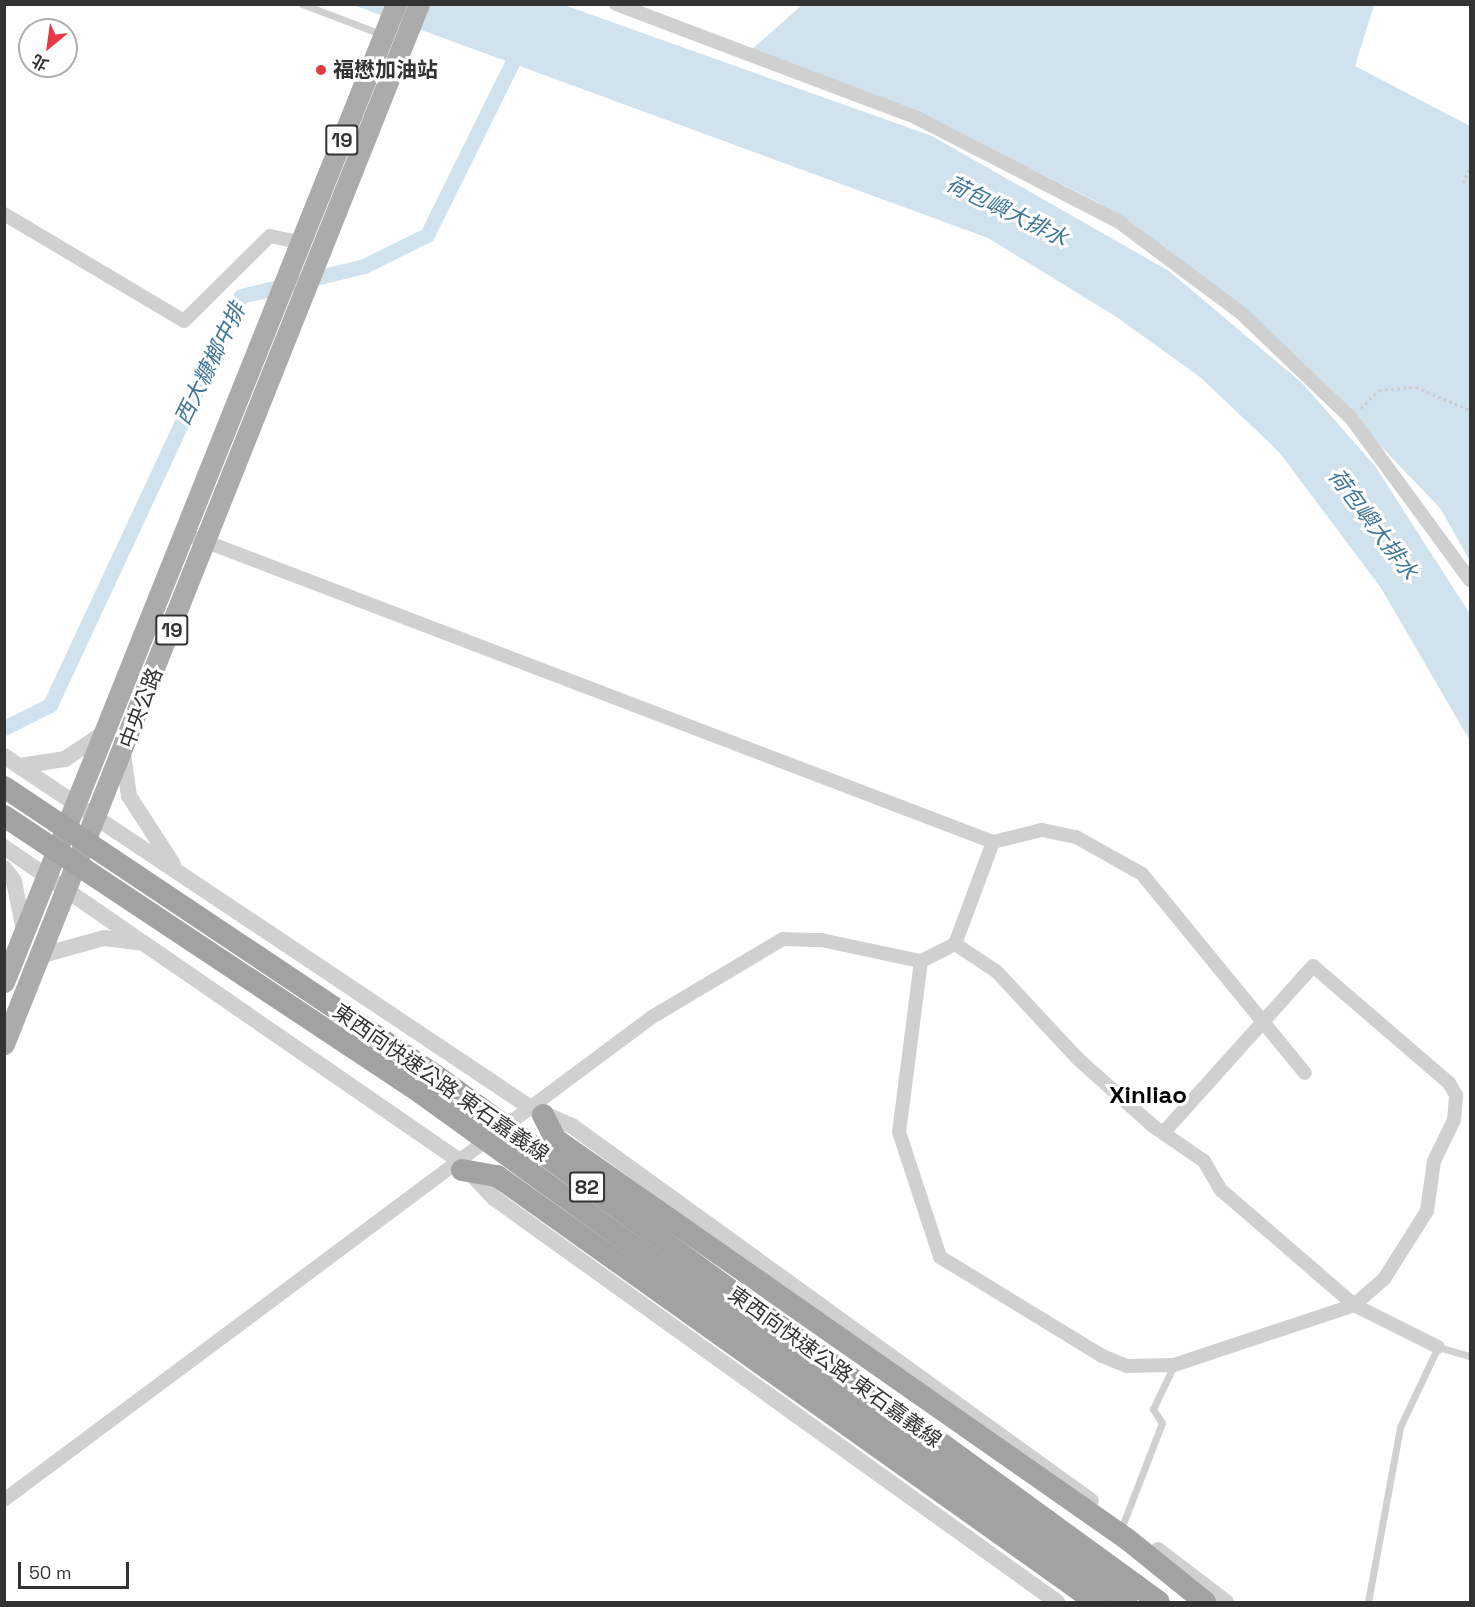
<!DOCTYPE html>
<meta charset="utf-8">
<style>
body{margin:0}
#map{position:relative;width:1475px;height:1607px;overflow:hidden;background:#fff;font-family:"Space Grotesk","Noto Sans TC",sans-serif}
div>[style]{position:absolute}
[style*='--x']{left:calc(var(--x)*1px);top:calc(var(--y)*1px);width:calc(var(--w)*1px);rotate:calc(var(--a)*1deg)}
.water>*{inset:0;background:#cfe2ee}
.canal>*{height:15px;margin:-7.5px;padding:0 7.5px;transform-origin:7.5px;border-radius:7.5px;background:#cfe2ee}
.path>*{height:3px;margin-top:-1.5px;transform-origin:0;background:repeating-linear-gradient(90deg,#cdcdcd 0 3px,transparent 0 6px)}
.service>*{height:7px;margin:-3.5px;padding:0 3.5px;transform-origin:3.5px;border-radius:3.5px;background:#d0d0d0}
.minor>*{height:14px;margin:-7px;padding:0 7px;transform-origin:7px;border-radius:7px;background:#d0d0d0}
.tertiary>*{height:16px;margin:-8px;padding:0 8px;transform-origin:8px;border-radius:8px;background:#d0d0d0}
.primary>*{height:21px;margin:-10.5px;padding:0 10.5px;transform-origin:10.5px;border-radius:10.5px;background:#ababab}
.trunk>*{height:22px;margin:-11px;padding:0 11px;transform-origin:11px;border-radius:11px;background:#a2a2a2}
.trunk-bridge>*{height:22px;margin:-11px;padding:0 11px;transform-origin:11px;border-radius:11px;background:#a2a2a2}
.dots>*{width:16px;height:16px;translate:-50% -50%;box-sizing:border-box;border:3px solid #fff;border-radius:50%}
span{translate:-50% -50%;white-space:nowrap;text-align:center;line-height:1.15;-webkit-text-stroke:6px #fff;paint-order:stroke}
.shield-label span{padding:2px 4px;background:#fff;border:2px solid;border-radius:4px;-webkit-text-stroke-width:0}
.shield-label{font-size:20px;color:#333;font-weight:700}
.poi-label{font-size:21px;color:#333;font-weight:700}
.left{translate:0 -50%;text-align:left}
.street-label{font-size:21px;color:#333}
.water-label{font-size:22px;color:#3f7597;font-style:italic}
.quarter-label{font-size:24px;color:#000;font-weight:700}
.frame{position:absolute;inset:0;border:6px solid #333;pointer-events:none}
.north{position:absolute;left:18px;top:18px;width:60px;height:60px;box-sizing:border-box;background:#fff;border:2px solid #adadad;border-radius:50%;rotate:209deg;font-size:16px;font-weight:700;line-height:24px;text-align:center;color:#333}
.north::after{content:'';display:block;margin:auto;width:21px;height:27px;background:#e63946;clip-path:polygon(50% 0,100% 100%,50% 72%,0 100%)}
.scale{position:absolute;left:18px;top:1562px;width:111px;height:27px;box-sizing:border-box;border:3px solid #333;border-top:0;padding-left:8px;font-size:18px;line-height:21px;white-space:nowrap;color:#333;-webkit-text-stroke:4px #fff;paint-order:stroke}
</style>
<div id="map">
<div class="water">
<div style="clip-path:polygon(353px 5px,564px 5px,932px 136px,1169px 271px,1302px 383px,1375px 466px,1470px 614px,1470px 741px,1381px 588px,1279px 452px,1200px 377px,1115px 316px,988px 238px)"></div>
<div style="clip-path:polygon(802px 5px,1374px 5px,1355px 66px,1470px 126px,1470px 561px,1440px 508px,1279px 340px,1097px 202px,948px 127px,749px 52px)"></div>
</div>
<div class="canal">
<div style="--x:4;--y:728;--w:51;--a:-26.6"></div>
<div style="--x:50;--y:705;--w:451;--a:-65"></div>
<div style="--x:241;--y:296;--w:127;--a:-13.7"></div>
<div style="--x:364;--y:266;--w:70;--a:-26.2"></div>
<div style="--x:427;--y:235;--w:192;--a:-63.7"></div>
</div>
<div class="path">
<div style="--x:1463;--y:183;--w:17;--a:-66"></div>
<div style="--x:1361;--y:408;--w:25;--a:-45"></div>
<div style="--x:1379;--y:390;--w:37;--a:-5"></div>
<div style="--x:1416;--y:387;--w:59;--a:23.1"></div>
</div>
<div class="service">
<div style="--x:302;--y:4;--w:85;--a:20.8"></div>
<div style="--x:1123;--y:1524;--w:108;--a:-68.9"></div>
<div style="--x:1162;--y:1423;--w:17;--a:-123"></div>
<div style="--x:1153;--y:1409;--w:49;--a:-64.5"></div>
<div style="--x:1368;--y:1602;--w:178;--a:-79.6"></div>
<div style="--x:1400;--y:1427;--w:89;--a:-64.6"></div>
<div style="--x:1438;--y:1347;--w:33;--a:16"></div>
</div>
<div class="minor">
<div style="--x:616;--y:4;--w:322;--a:20.7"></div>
<div style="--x:917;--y:118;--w:227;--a:27.2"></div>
<div style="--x:1119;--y:222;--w:152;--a:36.7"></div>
<div style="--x:1241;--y:313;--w:152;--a:43.7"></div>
<div style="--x:1351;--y:418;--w:201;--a:53.7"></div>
<div style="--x:4;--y:214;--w:209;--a:30.7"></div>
<div style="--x:184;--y:321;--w:121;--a:-44.7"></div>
<div style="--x:270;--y:236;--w:29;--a:12"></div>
<div style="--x:183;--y:533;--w:867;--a:20.88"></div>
<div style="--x:993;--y:842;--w:50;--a:-13.8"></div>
<div style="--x:1042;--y:830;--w:35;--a:12"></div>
<div style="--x:1076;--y:837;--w:76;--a:29.3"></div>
<div style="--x:1142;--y:874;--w:257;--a:50.7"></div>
<div style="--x:993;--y:842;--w:109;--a:110.4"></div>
<div style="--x:955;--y:944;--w:38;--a:153"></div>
<div style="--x:921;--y:961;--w:172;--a:97.3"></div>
<div style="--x:899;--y:1132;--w:132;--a:71.8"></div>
<div style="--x:940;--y:1257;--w:190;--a:31.4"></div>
<div style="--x:1102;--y:1356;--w:27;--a:22"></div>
<div style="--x:1127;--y:1366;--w:47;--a:-1.2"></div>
<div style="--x:1174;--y:1365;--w:190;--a:-18.4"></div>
<div style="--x:1354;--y:1305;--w:40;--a:-41"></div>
<div style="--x:1384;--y:1279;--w:80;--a:-57.7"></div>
<div style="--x:1427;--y:1211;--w:50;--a:-82"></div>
<div style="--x:1434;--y:1161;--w:46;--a:-64"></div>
<div style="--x:1454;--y:1120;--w:25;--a:-85"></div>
<div style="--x:1456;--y:1095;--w:14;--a:-120"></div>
<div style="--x:1449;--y:1083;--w:179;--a:-139.3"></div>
<div style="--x:1313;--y:966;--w:223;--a:131.9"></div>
<div style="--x:955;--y:944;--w:49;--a:33.4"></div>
<div style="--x:996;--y:971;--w:119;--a:47"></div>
<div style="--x:1077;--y:1058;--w:102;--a:41.8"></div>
<div style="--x:1153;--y:1126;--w:62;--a:34.5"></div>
<div style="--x:1204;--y:1161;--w:34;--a:60"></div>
<div style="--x:1221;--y:1190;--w:176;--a:40.8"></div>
<div style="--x:1354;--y:1305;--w:94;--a:26.6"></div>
<div style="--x:4;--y:1500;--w:808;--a:-36.7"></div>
<div style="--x:652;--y:1017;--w:152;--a:-30.8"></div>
<div style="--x:783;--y:939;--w:38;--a:2"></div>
<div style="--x:821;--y:940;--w:102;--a:11.9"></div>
</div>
<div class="tertiary">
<div style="--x:123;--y:754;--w:42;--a:81.9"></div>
<div style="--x:129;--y:796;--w:81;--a:57.1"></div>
<div style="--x:4;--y:756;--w:634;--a:33.74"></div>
<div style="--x:531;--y:1108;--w:45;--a:23.7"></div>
<div style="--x:572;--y:1126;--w:640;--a:35.85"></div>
<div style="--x:20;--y:766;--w:46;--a:-8.8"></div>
<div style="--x:65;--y:759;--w:43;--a:-33.7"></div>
<div style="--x:4;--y:847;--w:550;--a:34.56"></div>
<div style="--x:457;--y:1159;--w:54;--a:46.5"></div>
<div style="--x:494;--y:1198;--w:693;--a:35.66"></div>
<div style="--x:4;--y:868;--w:16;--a:52"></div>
<div style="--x:14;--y:881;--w:51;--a:78.7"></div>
<div style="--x:39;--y:956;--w:67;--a:-15.5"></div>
<div style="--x:104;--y:938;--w:39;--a:7"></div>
<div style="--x:1158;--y:1550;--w:86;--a:37.4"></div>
</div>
<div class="primary">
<div style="--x:4;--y:982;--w:1054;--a:-68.16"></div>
<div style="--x:4;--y:1044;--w:1120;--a:-68.25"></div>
</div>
<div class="trunk">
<div style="--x:543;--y:1115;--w:27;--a:63"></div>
<div style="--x:555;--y:1139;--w:698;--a:34.97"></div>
<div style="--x:1127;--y:1539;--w:100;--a:38.9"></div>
<div style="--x:462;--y:1170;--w:36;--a:10"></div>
<div style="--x:497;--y:1176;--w:735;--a:35.42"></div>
</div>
<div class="trunk-bridge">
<div style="--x:4;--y:787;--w:518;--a:33.75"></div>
<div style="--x:435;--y:1075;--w:895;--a:36.05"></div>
<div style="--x:4;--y:816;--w:501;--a:33.59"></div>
<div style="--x:421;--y:1093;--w:870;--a:35.83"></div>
</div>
<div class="dots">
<div style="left:321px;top:70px;background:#e63946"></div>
</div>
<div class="shield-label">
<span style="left:342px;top:140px">19</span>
<span style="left:172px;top:630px">19</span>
<span style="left:587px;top:1187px">82</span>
</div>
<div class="poi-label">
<span class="left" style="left:333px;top:70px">福懋加油站</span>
</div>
<div class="street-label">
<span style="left:141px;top:708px;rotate:-69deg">中央公路</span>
<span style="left:441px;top:1083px;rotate:35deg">東西向快速公路 東石嘉義線</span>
<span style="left:835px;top:1367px;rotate:36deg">東西向快速公路 東石嘉義線</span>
</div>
<div class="water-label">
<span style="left:1007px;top:211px;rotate:26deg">荷包嶼大排水</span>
<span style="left:210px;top:364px;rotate:-64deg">西大糠榔中排</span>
<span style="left:1373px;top:524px;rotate:53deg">荷包嶼大排水</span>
</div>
<div class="quarter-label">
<span style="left:1148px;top:1095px">Xinliao</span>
</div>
<div class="frame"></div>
<div class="north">北</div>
<div class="scale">50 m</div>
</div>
